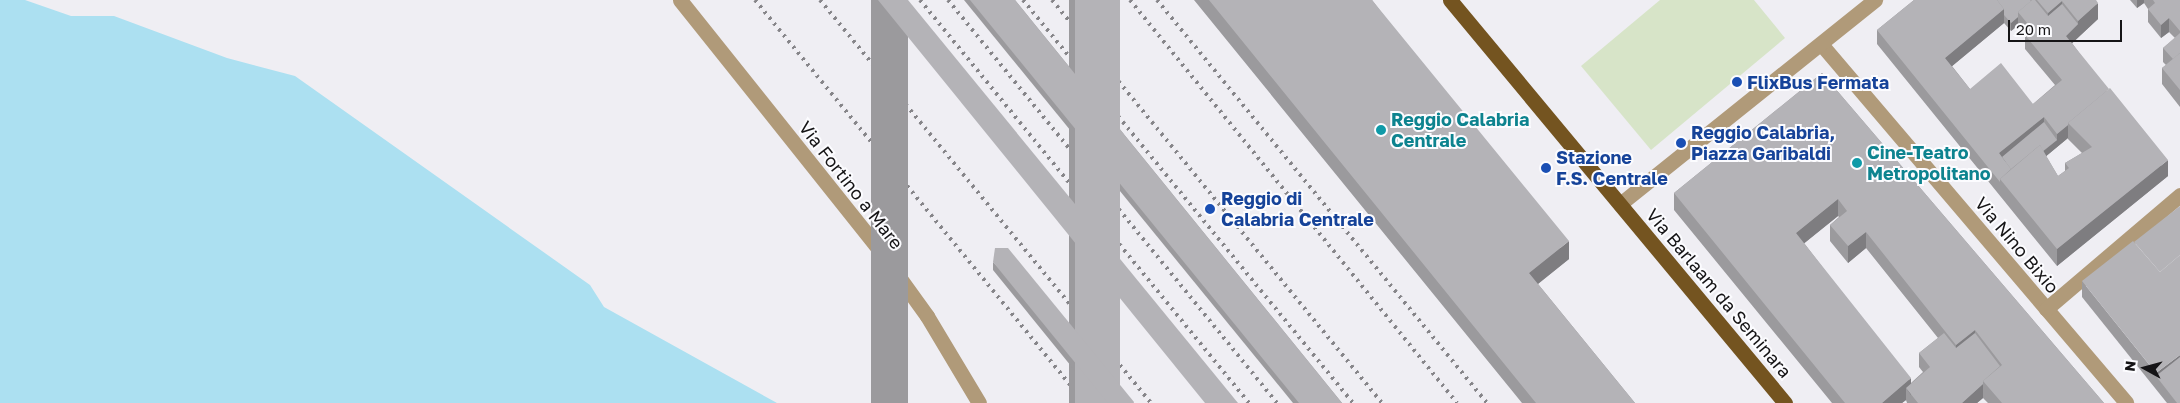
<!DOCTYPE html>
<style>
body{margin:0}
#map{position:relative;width:2180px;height:403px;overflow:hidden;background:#efeef3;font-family:"Golos Text",sans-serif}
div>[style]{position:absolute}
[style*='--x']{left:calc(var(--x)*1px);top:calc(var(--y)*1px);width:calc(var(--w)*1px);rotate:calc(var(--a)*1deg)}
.green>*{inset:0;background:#d7e4c8}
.water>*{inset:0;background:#ace0f1}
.minor>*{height:15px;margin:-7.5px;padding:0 7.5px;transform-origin:7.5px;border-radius:7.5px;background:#b09a79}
.major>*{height:15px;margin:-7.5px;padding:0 7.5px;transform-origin:7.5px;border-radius:7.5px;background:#745420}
.rail>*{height:4px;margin-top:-2px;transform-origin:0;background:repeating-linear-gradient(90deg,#868589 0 2.5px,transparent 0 7.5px)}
.wall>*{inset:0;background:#9b9a9d;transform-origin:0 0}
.shaded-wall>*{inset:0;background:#7e7d80}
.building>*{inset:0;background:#b4b3b7;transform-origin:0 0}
.dots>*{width:14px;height:14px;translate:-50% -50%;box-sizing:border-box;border:2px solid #fcfcff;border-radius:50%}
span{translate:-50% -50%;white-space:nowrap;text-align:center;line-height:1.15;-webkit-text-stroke:4px #fcfcff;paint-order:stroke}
.transit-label{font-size:18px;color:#164399;font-weight:700}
.left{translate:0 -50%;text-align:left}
.culture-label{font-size:18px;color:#0d838f;font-weight:700}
.street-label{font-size:18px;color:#151416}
.north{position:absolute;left:2120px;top:343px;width:50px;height:50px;-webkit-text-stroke:4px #fcfcff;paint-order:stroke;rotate:277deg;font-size:14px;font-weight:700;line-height:20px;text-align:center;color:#151416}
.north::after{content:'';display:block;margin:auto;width:18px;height:22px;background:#151416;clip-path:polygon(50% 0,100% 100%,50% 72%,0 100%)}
.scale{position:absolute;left:2008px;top:20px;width:114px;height:22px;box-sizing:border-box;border:2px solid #151416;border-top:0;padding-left:6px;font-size:15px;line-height:18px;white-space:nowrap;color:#151416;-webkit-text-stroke:4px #fcfcff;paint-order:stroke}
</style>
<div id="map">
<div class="green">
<div style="clip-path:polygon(1660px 0,1754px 0,1785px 38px,1651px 150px,1581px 66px)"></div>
</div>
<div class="water">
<div style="clip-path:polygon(0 0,25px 0,71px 16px,114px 16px,227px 58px,295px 76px,590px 285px,604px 307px,777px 403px,0 403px)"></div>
</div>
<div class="minor">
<div style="--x:680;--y:0;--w:317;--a:51.4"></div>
<div style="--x:878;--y:248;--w:84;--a:54.2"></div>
<div style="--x:927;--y:316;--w:101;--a:59.1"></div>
<div style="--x:1821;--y:44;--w:471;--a:49.6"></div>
<div style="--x:1620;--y:204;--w:327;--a:-38.7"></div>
<div style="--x:2046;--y:309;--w:176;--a:-40.4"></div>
</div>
<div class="major">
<div style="--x:1450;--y:0;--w:524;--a:50.26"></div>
</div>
<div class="rail">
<div style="--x:755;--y:0;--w:521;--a:50.69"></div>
<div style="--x:820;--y:0;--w:522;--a:50.6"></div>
<div style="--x:920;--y:0;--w:520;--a:50.77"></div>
<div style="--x:948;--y:0;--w:520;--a:50.77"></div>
<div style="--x:1023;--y:0;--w:521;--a:50.69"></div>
<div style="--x:1052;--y:0;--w:521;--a:50.69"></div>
<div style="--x:1130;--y:0;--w:519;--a:50.94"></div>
<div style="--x:1157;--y:0;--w:521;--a:50.69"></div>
</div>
<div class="wall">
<div style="left:871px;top:0;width:37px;height:520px"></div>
<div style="clip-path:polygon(964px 0,1015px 0,1342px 403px,1293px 403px)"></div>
<div style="left:1069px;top:0;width:51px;height:521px"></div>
<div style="clip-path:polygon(1194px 0,1372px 0,1569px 259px,1538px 284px,1635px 403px,1522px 403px)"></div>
<div style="clip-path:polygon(evenodd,1914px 0,2096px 0,2098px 19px,2072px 43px,2168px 176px,2057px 266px,1877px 44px,1877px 30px,1914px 0,2004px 23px,2011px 31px,2018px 26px,2025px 35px,2025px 49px,2055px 85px,2033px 104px,1970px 89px,1952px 66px,2004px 23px,1914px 0,2068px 138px,2068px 139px,2082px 153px,2065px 163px,2065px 171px,2058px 176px,2046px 156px,2068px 138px)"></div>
<div style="clip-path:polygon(2130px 0,2180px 0,2180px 107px,2162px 84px,2162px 68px,2166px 65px,2163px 62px,2163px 48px,2175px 38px,2169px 32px,2161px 38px,2148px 22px,2148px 9px,2144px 3px,2137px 8px)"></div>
<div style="clip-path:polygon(evenodd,1822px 73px,2104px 403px,1988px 403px,1983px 398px,1977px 403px,1907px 403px,1906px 400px,1902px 403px,1832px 403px,1674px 210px,1674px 193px,1822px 73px,1838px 216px,1839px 217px,1830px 225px,1830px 241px,1848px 263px,1866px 248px,1938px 338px,1919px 353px,1919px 367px,1923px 372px,1911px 383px,1804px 243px,1838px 216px)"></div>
<div style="clip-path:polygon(993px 262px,1134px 403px,1101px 403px,993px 270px)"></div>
<div style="clip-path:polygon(2082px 281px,2180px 403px,2167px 403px,2082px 297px)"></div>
</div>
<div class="shaded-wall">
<div style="clip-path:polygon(2137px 0,2144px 0,2144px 3px,2137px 8px)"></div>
<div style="clip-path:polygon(2062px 1px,2062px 17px,2048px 29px,2048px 13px)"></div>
<div style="clip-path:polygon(2098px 3px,2098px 19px,2066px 49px,2066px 36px,2078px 24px,2078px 21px)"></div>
<div style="clip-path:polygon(2004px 9px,2004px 23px,1945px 72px,1945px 58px)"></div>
<div style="clip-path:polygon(2018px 17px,2018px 25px,2011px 31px,2011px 23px)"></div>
<div style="clip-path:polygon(2169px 18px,2169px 32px,2161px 38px,2161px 25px)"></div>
<div style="clip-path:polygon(2044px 117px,2044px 130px,2003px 164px,1999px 153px)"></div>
<div style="clip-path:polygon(2068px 125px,2068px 138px,2013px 184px,2013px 176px,2057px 140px,2057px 134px)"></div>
<div style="clip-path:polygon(2168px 160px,2168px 176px,2057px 266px,2057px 249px)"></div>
<div style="clip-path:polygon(1838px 199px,1838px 216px,1796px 250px,1796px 233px)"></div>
<div style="clip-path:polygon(1866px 232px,1866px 248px,1848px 263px,1848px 246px)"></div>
<div style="clip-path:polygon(1569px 241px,1569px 259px,1529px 291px,1529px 273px)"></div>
<div style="clip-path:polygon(1975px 330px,1975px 346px,1956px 361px,1956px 345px)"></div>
<div style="clip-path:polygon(2180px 355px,2180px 371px,2156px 376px,2156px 373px)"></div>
<div style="clip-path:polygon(1911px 378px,1911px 395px,1906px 388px,1906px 400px,1902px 403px,1882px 403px)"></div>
<div style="clip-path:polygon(1983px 384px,1983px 398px,1977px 403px,1962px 403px)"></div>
</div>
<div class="building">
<div style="clip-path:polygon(878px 0,908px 0,1238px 403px,1205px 403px)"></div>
<div style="clip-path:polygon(970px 0,1015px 0,1342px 403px,1299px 403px)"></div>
<div style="left:1075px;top:0;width:45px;height:521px"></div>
<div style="clip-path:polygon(1209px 0,1372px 0,1569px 241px,1529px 273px,1635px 403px,1536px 403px)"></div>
<div style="clip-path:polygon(1914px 0,1997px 0,2004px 9px,1945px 58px,1970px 89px,2001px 63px,2033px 104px,2062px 80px,2025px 35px,2032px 29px,2018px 12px,2032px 0,2035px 0,2048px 16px,2062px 4px,2078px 24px,2066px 36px,2109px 89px,2068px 123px,2068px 125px,2057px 134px,2044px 117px,1999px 153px,2011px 169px,2000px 179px,2000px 182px,1877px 30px)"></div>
<div style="clip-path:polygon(1997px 0,2030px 0,2031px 1px,2018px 12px,2018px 17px,2011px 23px,2004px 15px,2004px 9px)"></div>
<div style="clip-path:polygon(2037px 0,2096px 0,2098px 3px,2078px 21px,2062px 1px,2048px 13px)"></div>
<div style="clip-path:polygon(2153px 0,2180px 0,2180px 31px,2169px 18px,2161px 25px,2148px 9px,2155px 3px)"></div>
<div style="clip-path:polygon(2180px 33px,2180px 53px,2173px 59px,2163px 48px)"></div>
<div style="clip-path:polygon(2180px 53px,2180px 90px,2162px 68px)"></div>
<div style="clip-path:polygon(1822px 73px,2104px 403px,2002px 403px,1983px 381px,2002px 365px,1975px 330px,1956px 345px,1866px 232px,1848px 246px,1830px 225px,1847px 211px,1838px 199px,1796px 233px,1911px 378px,1882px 403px,1845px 403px,1674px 193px)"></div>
<div style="clip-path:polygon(2110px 88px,2168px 160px,2057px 249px,2000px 179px,2040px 145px,2058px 176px,2069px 168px,2065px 163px,2092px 147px,2068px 123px)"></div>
<div style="clip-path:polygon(2044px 122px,2057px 140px,2043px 151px,2040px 145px,2011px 169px,2002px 157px)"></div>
<div style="clip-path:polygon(2180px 206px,2180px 255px,2160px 272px,2134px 242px)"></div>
<div style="clip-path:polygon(2133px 241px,2160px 272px,2180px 255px,2180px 355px,2156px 373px,2082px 281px)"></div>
<div style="clip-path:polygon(995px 248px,1008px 248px,1134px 402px,1133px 403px,1108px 403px,993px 262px)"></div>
<div style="clip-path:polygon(1944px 333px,1956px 348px,1975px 333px,2000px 366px,1983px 381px,1983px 384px,1962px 403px,1918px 403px,1906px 388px,1930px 367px,1919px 353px)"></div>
<div style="clip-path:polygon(2180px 357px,2180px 403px,2177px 403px,2156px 376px)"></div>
</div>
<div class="dots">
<div style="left:1737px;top:82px;background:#1a4fb4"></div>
<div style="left:1381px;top:130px;background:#0f9aa8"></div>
<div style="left:1681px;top:143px;background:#1a4fb4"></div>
<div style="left:1857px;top:163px;background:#0f9aa8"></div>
<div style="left:1546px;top:168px;background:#1a4fb4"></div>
<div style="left:1210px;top:209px;background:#1a4fb4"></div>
</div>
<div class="transit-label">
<span class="left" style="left:1747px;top:82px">FlixBus Fermata</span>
<span class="left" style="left:1691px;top:143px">Reggio Calabria,<br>Piazza Garibaldi</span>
<span class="left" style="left:1556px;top:168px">Stazione<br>F.S. Centrale</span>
<span class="left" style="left:1221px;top:209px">Reggio di<br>Calabria Centrale</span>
</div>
<div class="culture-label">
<span class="left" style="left:1391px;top:130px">Reggio Calabria<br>Centrale</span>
<span class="left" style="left:1867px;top:163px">Cine-Teatro<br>Metropolitano</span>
</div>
<div class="street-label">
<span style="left:851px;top:185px;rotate:52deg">Via Fortino a Mare</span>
<span style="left:2017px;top:245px;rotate:50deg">Via Nino Bixio</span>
<span style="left:1719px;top:293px;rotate:50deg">Via Barlaam da Seminara</span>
</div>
<div class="north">N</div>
<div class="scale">20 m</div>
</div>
